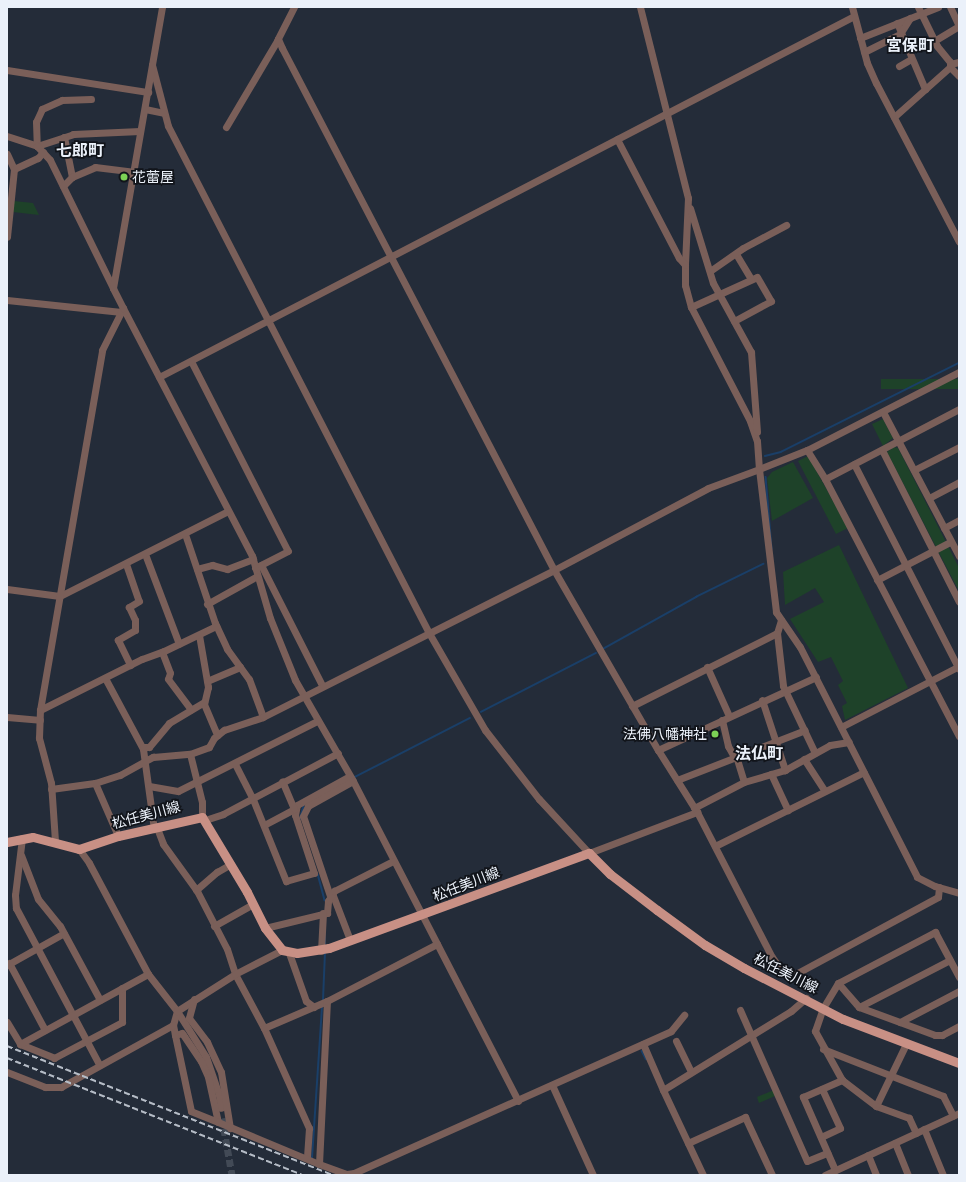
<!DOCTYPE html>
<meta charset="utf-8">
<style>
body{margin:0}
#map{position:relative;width:966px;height:1182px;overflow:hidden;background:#242c39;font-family:"Noto Sans","Noto Sans JP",sans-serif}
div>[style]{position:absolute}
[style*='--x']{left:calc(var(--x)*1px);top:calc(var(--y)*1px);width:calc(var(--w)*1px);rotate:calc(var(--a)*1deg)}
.green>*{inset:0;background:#1e4229;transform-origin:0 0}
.stream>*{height:1.5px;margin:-0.75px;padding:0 0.75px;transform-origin:0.75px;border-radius:0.75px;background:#1a3f68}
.minor-tunnel>*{height:7px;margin-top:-3.5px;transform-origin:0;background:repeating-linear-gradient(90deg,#424a56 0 7px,transparent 0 10.5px)}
.minor>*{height:7px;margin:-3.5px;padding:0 3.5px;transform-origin:3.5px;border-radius:3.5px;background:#7a5f59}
.major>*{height:9px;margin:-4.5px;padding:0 4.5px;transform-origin:4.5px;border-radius:4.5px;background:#c89085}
.rail>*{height:1.5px;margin-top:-0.75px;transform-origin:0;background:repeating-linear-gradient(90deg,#b5bcc6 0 6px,transparent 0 9px)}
.dots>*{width:11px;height:11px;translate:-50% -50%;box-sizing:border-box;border:2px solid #11141a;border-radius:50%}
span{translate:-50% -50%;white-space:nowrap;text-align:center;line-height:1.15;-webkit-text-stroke:3.5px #11141a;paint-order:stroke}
.poi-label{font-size:14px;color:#ebf1fa}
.left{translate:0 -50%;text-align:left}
.right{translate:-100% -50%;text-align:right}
.street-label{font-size:14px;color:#ebf1fa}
.quarter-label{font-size:16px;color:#ebf1fa;font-weight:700}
.frame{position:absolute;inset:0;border:8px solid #ebf1fa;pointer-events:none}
</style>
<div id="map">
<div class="green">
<div style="clip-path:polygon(14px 201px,33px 203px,39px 215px,13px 212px)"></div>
<div style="left:959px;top:379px;width:10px;height:78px;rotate:90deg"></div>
<div style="clip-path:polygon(883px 419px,893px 438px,883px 446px,872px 424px)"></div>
<div style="clip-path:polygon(894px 447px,898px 448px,946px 542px,936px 547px,887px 452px)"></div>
<div style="clip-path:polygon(808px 456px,848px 528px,836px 534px,798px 461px)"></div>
<div style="clip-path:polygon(793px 462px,813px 498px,772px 521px,767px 478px,772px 472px)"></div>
<div style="clip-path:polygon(839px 545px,908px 688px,845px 720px,842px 706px,847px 703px,838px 685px,843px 681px,831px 657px,818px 662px,790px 619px,824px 602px,815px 588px,785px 605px,783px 572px)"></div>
<div style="clip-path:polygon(948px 546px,959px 568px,959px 591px,938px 551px)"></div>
<div style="clip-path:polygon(774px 1090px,775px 1096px,759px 1103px,757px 1097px)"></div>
</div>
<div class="stream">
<div style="--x:765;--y:456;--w:16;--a:-14"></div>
<div style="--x:781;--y:452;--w:199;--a:-26.6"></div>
<div style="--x:766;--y:477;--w:72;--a:85.2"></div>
<div style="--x:603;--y:649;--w:107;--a:-29.2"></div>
<div style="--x:696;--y:597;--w:75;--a:-26.2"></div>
<div style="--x:481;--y:712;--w:129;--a:-27.2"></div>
<div style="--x:355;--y:777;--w:129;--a:-27.2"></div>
<div style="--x:300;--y:819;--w:16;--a:-75"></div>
<div style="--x:318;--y:874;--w:27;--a:75"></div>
<div style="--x:325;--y:944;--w:10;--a:-90"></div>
<div style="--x:323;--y:1000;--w:48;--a:-87.6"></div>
<div style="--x:642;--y:1051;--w:9;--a:63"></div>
<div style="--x:312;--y:1158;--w:152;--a:-86.2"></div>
</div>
<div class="minor-tunnel">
<div style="--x:222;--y:1118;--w:58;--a:80"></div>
</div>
<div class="minor">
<div style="--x:294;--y:7;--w:36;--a:117"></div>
<div style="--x:278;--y:39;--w:10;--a:66"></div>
<div style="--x:282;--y:48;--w:589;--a:62.48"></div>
<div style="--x:554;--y:570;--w:208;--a:60"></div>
<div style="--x:658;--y:750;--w:73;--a:57.8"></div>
<div style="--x:697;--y:812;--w:163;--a:62.7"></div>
<div style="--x:772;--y:957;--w:16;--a:55"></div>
<div style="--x:781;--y:970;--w:11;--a:38"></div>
<div style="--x:790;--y:977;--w:168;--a:-28.4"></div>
<div style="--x:938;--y:897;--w:10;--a:-84"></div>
<div style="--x:640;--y:7;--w:197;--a:75.9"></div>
<div style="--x:688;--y:198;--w:67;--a:92.6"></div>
<div style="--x:685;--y:265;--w:20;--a:90"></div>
<div style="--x:685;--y:285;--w:23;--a:75"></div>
<div style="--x:691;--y:307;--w:128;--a:62.6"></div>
<div style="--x:750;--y:421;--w:21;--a:71"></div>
<div style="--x:757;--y:441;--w:28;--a:86"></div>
<div style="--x:759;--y:469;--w:52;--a:-21.6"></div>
<div style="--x:807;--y:450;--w:171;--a:-27.2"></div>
<div style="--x:852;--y:7;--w:58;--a:75"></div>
<div style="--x:867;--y:63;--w:22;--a:66"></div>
<div style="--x:876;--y:83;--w:179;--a:62.4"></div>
<div style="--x:918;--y:7;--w:43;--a:64"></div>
<div style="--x:937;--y:46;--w:21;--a:51"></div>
<div style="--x:950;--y:62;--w:5;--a:90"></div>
<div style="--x:950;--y:67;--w:13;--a:45"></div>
<div style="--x:897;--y:23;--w:72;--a:67"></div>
<div style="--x:860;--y:38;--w:84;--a:-21.7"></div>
<div style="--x:934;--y:41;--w:29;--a:-31"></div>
<div style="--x:959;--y:26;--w:21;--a:-115"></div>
<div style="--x:864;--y:52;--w:40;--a:-26.6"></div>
<div style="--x:900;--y:34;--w:19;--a:-58"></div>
<div style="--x:950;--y:64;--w:9;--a:-13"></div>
<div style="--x:152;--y:65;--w:63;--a:75.3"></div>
<div style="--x:168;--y:126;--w:570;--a:62.76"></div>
<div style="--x:429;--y:633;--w:112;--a:60"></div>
<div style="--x:485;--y:730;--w:88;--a:52"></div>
<div style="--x:539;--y:799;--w:74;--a:47.2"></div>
<div style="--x:589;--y:853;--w:116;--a:-20.8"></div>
<div style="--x:899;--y:66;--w:14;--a:-30"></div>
<div style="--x:7;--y:70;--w:143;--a:8.9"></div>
<div style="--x:91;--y:99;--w:29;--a:178"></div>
<div style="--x:62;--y:100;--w:22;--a:156"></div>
<div style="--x:42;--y:109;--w:14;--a:115"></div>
<div style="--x:36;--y:122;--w:24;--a:88"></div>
<div style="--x:37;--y:146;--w:38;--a:-18"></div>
<div style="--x:73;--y:134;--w:67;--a:-2.6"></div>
<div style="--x:145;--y:109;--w:19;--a:12"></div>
<div style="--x:894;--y:117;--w:75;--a:-41.8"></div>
<div style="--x:226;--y:127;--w:102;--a:-59.4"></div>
<div style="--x:7;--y:136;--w:32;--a:18"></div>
<div style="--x:37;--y:146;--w:19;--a:47"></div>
<div style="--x:50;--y:160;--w:143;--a:63.8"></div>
<div style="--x:64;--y:137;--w:41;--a:78.7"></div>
<div style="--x:617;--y:139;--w:134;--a:62.5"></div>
<div style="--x:679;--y:258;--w:9;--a:49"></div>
<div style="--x:7;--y:154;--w:17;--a:65"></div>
<div style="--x:14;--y:169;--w:68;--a:95.9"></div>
<div style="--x:14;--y:169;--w:26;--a:-25"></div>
<div style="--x:38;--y:158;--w:8;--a:-50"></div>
<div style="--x:63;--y:186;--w:13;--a:-45"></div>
<div style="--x:72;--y:177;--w:25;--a:-23"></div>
<div style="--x:95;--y:167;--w:38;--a:7"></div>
<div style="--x:690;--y:208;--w:78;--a:73"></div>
<div style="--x:713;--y:283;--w:79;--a:61.2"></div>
<div style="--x:751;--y:352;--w:80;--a:85.7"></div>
<div style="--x:736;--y:254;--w:29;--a:59"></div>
<div style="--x:710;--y:271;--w:40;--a:-34.9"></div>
<div style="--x:743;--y:248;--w:49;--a:-28.1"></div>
<div style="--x:7;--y:300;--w:115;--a:6"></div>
<div style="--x:691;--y:307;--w:72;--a:-24.4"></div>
<div style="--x:757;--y:277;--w:28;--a:60"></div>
<div style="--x:771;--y:301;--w:42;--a:151.6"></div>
<div style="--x:123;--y:308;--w:280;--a:62.5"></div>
<div style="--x:252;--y:556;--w:65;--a:73.8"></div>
<div style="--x:270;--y:618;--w:67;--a:68"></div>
<div style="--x:295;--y:680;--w:116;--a:60.1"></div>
<div style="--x:353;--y:781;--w:360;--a:62.7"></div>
<div style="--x:191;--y:361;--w:213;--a:63"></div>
<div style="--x:288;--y:551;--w:37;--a:153"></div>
<div style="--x:159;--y:377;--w:783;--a:-27.45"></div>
<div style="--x:883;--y:412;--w:163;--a:62.2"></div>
<div style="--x:807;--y:450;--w:34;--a:58"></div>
<div style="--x:825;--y:479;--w:290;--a:62.5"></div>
<div style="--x:882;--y:450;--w:170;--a:63.1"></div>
<div style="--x:854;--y:464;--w:230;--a:62.9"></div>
<div style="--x:914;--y:470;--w:51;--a:-27.1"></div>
<div style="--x:825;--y:479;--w:151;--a:-27.6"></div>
<div style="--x:929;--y:498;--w:34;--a:-28"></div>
<div style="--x:944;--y:528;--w:17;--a:-28"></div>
<div style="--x:185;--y:534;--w:94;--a:71.4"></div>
<div style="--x:215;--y:623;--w:29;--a:65"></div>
<div style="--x:227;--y:649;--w:37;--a:54"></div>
<div style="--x:249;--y:679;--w:40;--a:69.8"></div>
<div style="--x:145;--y:554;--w:96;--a:69.3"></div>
<div style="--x:126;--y:564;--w:39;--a:71"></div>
<div style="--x:139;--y:601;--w:12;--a:149"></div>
<div style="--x:129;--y:607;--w:14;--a:65"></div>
<div style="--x:135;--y:620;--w:10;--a:90"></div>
<div style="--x:135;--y:630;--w:20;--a:150"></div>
<div style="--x:118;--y:640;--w:28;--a:64"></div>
<div style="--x:261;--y:565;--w:135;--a:63.1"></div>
<div style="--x:197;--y:569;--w:16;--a:-15"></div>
<div style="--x:212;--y:565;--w:16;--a:15"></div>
<div style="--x:227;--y:569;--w:28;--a:-21"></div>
<div style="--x:877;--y:580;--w:82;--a:-27.5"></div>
<div style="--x:7;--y:589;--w:53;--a:7.5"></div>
<div style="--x:60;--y:596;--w:188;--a:-26.8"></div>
<div style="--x:207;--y:604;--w:57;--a:-29.2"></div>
<div style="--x:781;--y:620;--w:14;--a:107"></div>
<div style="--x:777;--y:633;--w:53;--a:83.5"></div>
<div style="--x:783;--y:686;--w:74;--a:64.5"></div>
<div style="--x:199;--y:635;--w:53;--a:80.2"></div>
<div style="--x:208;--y:687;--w:17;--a:103"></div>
<div style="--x:204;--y:704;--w:34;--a:67"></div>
<div style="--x:162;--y:652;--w:22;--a:69"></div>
<div style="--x:170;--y:673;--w:6;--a:108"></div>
<div style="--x:168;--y:679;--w:38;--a:53"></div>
<div style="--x:707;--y:667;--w:54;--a:65.8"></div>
<div style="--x:105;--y:678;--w:81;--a:61.8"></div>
<div style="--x:143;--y:749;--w:81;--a:82.2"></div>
<div style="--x:207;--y:681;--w:36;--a:-23"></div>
<div style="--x:762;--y:700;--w:74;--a:71.8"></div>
<div style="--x:632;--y:706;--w:162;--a:-26.7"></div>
<div style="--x:40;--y:710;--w:114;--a:-26.6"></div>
<div style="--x:142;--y:659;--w:23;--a:-20"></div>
<div style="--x:164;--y:651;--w:58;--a:-25.7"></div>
<div style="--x:7;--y:717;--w:33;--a:5"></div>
<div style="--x:722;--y:720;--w:27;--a:77"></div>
<div style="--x:728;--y:746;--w:13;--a:61"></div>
<div style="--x:841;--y:727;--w:133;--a:-27.3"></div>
<div style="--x:143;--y:747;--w:6;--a:0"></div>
<div style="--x:149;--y:747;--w:31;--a:-50"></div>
<div style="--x:169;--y:723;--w:41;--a:-31"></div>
<div style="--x:658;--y:750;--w:174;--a:-24.8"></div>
<div style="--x:190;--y:754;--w:49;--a:76"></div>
<div style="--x:202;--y:802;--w:15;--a:90"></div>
<div style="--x:736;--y:756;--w:27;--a:73"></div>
<div style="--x:804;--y:759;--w:38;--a:57"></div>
<div style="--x:235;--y:764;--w:37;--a:63"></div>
<div style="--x:252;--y:797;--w:91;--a:68"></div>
<div style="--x:286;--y:881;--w:29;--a:-16"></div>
<div style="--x:314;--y:873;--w:61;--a:-108.1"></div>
<div style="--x:295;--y:815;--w:10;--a:-79"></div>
<div style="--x:297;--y:805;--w:60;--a:-28.7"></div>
<div style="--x:771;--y:774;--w:40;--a:65"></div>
<div style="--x:677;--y:780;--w:137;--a:-21.3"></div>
<div style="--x:95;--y:783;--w:58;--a:66.5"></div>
<div style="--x:149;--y:786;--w:29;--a:10"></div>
<div style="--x:178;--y:791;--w:156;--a:-26.7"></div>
<div style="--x:51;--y:789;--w:44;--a:-7.8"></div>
<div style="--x:95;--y:783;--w:26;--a:-18"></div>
<div style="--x:120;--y:775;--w:38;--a:-29"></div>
<div style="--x:153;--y:757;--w:37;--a:-5"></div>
<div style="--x:190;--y:754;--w:20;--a:-20"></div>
<div style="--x:209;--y:747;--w:10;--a:-61"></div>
<div style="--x:214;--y:738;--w:13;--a:-39"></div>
<div style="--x:224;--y:730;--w:41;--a:-18.4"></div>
<div style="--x:263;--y:717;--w:326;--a:-26.8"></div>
<div style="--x:554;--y:570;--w:174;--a:-28"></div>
<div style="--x:708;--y:488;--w:54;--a:-20.4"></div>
<div style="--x:759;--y:469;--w:144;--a:83.2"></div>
<div style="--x:776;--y:612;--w:42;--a:55.6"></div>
<div style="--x:800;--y:647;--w:258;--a:63"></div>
<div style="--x:917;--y:877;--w:20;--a:27"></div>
<div style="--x:935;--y:886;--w:25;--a:16"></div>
<div style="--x:694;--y:808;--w:56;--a:-27.5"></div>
<div style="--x:744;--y:782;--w:43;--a:-16.3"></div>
<div style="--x:785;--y:770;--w:51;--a:-29.1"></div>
<div style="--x:830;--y:745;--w:19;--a:-9"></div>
<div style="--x:205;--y:820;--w:19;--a:-18"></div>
<div style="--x:223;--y:814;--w:130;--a:-27.9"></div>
<div style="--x:264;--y:825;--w:34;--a:-28"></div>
<div style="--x:294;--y:809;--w:30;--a:-113"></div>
<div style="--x:157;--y:828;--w:17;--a:69"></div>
<div style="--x:163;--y:844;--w:58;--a:54.1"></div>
<div style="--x:197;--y:891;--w:65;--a:62.7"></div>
<div style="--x:227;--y:949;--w:26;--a:72"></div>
<div style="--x:235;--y:974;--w:61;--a:61.8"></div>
<div style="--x:264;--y:1028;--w:110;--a:65.8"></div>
<div style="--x:309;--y:1128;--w:30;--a:94"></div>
<div style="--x:22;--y:838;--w:57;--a:97"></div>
<div style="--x:15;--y:895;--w:13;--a:86"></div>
<div style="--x:16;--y:908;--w:177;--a:62"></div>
<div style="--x:55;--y:841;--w:58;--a:-93.9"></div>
<div style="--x:51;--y:783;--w:47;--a:-104.9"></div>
<div style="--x:39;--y:738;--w:28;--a:-88"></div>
<div style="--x:40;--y:710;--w:365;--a:-80.2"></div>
<div style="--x:102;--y:350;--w:47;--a:-63.4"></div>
<div style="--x:123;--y:308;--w:22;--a:-117"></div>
<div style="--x:113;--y:288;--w:285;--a:-80.1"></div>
<div style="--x:715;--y:846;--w:166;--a:-26.4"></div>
<div style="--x:79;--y:849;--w:17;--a:54"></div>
<div style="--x:89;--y:863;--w:126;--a:62"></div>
<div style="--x:148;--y:974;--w:47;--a:51.9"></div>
<div style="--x:177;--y:1011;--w:54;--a:57.8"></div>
<div style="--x:206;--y:1057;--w:40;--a:71.1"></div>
<div style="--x:219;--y:1095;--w:13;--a:81"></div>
<div style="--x:21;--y:855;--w:47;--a:68.9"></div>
<div style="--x:38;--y:899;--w:35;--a:51"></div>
<div style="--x:60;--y:926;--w:84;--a:61.6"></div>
<div style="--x:196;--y:890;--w:28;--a:-41"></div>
<div style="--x:217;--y:872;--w:16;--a:-30"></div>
<div style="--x:332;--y:893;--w:50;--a:69"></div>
<div style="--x:330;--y:896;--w:84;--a:-108.6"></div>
<div style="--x:303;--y:816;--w:11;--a:-63"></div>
<div style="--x:308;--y:806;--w:51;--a:-29.1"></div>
<div style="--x:214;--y:926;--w:45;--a:-29.4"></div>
<div style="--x:265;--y:928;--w:64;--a:-13.6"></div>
<div style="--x:327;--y:913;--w:12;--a:-85"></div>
<div style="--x:328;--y:901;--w:12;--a:-59"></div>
<div style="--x:334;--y:891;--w:66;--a:-27"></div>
<div style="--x:321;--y:951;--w:38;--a:-87"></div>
<div style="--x:289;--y:953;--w:51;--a:70.5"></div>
<div style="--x:306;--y:1001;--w:10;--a:37"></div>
<div style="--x:9;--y:963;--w:76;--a:61.8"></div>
<div style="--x:7;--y:965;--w:65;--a:-29.3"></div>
<div style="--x:838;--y:983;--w:32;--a:49"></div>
<div style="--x:859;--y:1007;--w:81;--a:20.2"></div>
<div style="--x:935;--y:1035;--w:7;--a:0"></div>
<div style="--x:942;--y:1035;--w:19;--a:-28"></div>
<div style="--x:194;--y:999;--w:20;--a:105"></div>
<div style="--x:189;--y:1018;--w:30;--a:53"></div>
<div style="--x:207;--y:1042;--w:33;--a:65"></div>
<div style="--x:221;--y:1072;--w:57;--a:80.9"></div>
<div style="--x:859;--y:1007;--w:102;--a:-27.3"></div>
<div style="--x:740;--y:1010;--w:165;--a:66.1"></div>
<div style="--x:807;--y:1161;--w:22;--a:-22"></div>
<div style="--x:7;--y:1022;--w:26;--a:59"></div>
<div style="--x:20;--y:1044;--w:37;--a:22"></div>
<div style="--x:54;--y:1058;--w:77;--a:-27.9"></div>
<div style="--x:122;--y:1022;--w:34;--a:-90"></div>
<div style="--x:900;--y:1022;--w:67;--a:-27.7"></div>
<div style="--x:264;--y:1028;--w:69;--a:-23.2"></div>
<div style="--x:175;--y:1035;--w:7;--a:-16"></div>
<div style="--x:182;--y:1033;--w:34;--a:56"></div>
<div style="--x:201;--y:1061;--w:17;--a:66"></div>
<div style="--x:208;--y:1077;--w:46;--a:77.5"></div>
<div style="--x:218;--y:1122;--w:29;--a:-158"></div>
<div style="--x:191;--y:1111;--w:78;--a:-101.9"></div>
<div style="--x:175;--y:1035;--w:10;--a:-101"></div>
<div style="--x:173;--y:1025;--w:15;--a:-74"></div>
<div style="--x:177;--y:1011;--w:69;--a:-32.5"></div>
<div style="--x:235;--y:974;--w:53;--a:-27.1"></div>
<div style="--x:676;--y:1041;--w:34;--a:64"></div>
<div style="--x:20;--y:1044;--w:146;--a:-28.7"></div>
<div style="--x:643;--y:1044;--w:50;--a:66.5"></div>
<div style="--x:823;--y:1049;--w:129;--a:21.4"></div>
<div style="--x:943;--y:1096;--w:22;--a:63"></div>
<div style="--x:7;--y:1072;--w:41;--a:21.5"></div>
<div style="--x:45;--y:1087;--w:16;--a:0"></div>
<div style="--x:61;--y:1087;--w:128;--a:-29"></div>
<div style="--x:552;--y:1085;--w:99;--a:65.5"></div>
<div style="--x:876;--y:1106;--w:69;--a:-64.2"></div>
<div style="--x:218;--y:1122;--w:109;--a:22.6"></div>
<div style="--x:319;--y:1164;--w:30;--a:20"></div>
<div style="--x:347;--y:1174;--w:7;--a:-8"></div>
<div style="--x:354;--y:1173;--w:347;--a:-24.1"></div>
<div style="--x:671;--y:1031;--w:21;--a:-51"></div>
<div style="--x:924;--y:1129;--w:50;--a:67.6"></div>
<div style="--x:916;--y:1133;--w:17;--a:-115"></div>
<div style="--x:909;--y:1118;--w:35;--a:-160"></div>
<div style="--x:876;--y:1106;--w:43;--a:-142.6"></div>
<div style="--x:842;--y:1080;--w:56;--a:-118.9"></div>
<div style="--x:815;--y:1031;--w:24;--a:-71"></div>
<div style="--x:823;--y:1008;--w:29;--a:-59"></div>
<div style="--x:838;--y:983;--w:110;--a:-27.7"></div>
<div style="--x:935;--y:932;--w:51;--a:61.9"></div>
<div style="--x:821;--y:1137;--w:21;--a:-25"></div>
<div style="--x:840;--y:1128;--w:43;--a:-114.8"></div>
<div style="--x:688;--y:1143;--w:63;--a:-24.5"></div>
<div style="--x:745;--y:1117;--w:64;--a:65"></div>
<div style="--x:895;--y:1143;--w:35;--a:68"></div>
<div style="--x:868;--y:1155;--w:22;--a:68"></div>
<div style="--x:319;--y:1164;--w:163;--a:-87.2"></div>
<div style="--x:327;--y:1001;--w:124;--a:-27.4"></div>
<div style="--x:835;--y:1170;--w:80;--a:-113.7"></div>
<div style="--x:803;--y:1097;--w:43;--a:-23.6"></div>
<div style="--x:703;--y:1175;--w:94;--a:-115.2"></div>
<div style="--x:663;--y:1090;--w:150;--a:-31.7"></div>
<div style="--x:791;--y:1011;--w:20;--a:-41"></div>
<div style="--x:825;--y:1175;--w:148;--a:-24.8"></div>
</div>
<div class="major">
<div style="--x:7;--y:842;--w:26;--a:-11"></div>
<div style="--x:33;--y:837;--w:48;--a:14.6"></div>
<div style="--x:79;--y:849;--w:41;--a:-18.4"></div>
<div style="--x:118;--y:836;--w:86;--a:-12.7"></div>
<div style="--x:202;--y:817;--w:87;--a:59"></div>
<div style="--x:247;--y:892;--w:40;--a:63.4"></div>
<div style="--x:265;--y:928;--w:28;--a:52"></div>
<div style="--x:282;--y:950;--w:15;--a:11"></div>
<div style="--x:297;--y:953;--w:32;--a:-9"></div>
<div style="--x:329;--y:948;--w:277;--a:-20.1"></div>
<div style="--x:589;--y:853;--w:30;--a:45"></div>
<div style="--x:610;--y:874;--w:59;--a:37.5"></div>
<div style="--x:657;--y:910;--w:59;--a:36.1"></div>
<div style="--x:705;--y:945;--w:45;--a:30.5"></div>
<div style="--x:744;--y:968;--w:111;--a:27.3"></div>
<div style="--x:843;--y:1019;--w:124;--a:20.8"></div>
</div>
<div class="rail">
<div style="--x:7;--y:1046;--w:350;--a:21.6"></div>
<div style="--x:7;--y:1058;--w:317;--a:21.6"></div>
</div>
<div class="dots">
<div style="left:124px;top:177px;background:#7cd155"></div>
<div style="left:715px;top:734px;background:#7cd155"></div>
</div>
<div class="poi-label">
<span class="left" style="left:132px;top:177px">花蕾屋</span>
<span class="right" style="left:707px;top:734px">法佛八幡神社</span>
</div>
<div class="street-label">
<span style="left:146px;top:815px;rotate:-15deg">松任美川線</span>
<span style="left:466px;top:884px;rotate:-21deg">松任美川線</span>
<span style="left:786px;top:973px;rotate:27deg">松任美川線</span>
</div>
<div class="quarter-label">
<span style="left:910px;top:45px">宮保町</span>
<span style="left:80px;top:150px">七郎町</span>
<span style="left:759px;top:753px">法仏町</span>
</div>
<div class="frame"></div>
</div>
